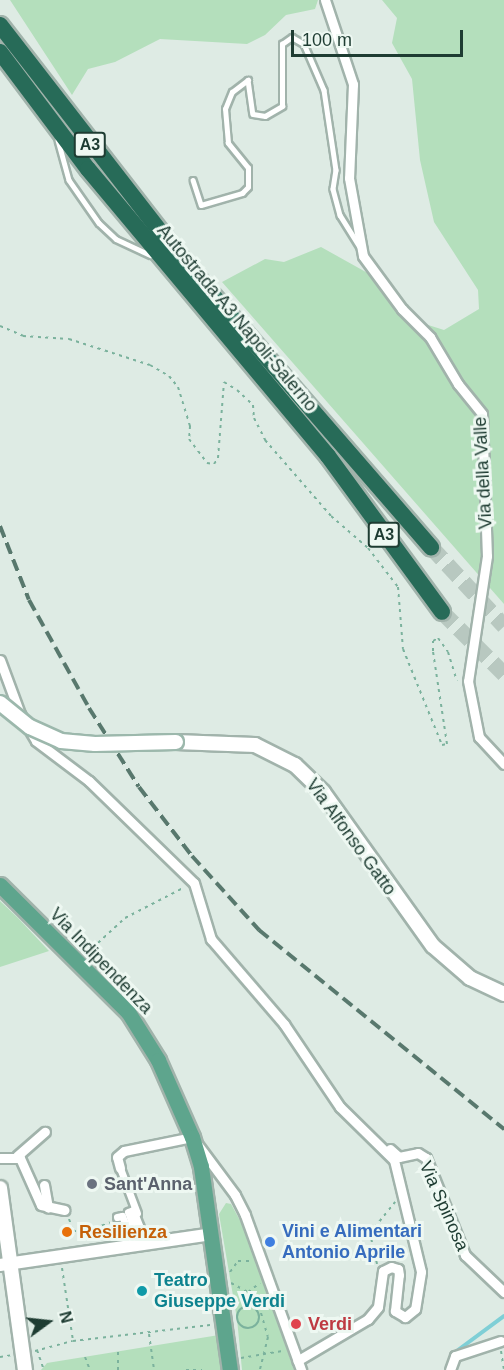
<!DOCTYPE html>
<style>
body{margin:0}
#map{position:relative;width:504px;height:1370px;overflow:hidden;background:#deebe4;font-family:Helvetica,sans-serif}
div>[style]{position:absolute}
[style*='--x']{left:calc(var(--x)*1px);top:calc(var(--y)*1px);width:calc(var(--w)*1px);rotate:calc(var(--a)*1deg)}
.green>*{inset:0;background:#b4dfbc}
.stream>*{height:4px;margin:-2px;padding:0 2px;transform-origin:2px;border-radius:2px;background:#7fcfd6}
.motorway-tunnel>*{height:16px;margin-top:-8px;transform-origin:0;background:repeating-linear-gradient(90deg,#b8c8c0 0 16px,transparent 0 24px)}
.path>*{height:2px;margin-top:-1px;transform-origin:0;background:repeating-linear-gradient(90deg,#7bb29d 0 3px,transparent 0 7.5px)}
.path>.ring{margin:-1px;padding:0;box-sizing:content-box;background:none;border:2px solid #7bb29d;border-radius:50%}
.roads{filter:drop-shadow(2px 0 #a1b3ab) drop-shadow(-2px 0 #a1b3ab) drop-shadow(0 2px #a1b3ab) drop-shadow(0 -2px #a1b3ab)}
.service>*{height:4.5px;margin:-2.25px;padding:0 2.25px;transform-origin:2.25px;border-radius:2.25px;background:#fff}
.pedestrian>*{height:7px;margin:-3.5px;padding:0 3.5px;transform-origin:3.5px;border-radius:3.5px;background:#fff}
.minor>*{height:9px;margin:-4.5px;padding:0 4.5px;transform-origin:4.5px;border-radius:4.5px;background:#fff}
.tertiary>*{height:12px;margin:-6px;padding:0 6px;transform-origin:6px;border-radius:6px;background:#fff}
.secondary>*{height:14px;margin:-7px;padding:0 7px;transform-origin:7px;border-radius:7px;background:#fff}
.primary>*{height:15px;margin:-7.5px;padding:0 7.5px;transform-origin:7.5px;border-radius:7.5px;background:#5ea58d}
.motorway>*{height:16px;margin:-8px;padding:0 8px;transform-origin:8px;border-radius:8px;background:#276b58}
.rail>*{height:4px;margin-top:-2px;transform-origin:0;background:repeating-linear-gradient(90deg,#58786d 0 12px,transparent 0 18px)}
.bridges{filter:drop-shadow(2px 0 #9cb8ac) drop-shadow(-2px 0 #9cb8ac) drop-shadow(0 2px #9cb8ac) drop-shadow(0 -2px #9cb8ac)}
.secondary-bridge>*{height:14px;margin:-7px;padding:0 7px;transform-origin:7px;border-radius:7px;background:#fff}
.dots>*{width:16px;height:16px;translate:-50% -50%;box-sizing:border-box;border:3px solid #eef8f2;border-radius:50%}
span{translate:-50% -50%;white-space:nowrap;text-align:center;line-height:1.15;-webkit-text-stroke:6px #eef8f2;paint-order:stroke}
.shield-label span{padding:2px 4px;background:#eef8f2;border:2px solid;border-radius:4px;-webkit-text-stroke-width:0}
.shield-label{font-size:16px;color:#1e3c32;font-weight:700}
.street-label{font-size:18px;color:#1e3c32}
.worship-label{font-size:18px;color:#5b616d;font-weight:700}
.left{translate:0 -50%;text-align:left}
.food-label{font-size:18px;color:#c56008;font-weight:700}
.shop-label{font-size:18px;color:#366cbe;font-weight:700}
.culture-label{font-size:18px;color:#0d838f;font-weight:700}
.health-label{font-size:18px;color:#be3a42;font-weight:700}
.north{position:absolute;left:18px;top:1292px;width:60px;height:60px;-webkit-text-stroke:4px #eef8f2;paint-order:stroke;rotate:75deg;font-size:16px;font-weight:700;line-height:24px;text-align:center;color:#1e3c32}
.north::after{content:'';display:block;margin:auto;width:21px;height:27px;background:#1e3c32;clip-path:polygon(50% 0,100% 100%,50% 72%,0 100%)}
.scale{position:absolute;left:291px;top:30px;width:172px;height:27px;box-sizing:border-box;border:3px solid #1e3c32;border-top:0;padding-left:8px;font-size:18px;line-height:21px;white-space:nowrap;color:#1e3c32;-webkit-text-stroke:4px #eef8f2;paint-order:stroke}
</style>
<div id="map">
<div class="green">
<div style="clip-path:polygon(10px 0,318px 0,315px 9px,286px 15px,265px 35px,247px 44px,160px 39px,115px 62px,88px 69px,72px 95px)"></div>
<div style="clip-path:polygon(382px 0,504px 0,504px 604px,222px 282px,265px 259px,284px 262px,321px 247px,373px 276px,408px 316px,425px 324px,444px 330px,479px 309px,478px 290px,434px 222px,420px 160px,412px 79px,392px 43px,397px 18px)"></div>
<div style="clip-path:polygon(0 901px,18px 918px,49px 951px,0 967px)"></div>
<div style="clip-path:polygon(226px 1203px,231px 1204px,249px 1237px,294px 1370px,242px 1370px,237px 1319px,219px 1214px)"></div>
<div style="clip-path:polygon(219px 1335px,223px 1370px,41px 1370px,47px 1363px)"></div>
</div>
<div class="stream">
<div style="--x:454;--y:1353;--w:62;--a:-36.5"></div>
</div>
<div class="motorway-tunnel">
<div style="--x:431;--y:547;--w:108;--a:47.3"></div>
<div style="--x:442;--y:612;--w:88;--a:45"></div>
</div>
<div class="path">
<div style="--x:0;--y:326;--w:25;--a:23"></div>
<div style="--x:23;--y:336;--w:46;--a:3.7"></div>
<div style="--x:69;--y:339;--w:85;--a:17.8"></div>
<div style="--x:150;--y:365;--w:22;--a:30"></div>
<div style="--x:169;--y:376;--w:14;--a:51"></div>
<div style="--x:178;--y:387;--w:41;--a:72.9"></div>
<div style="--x:190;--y:426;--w:13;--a:94"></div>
<div style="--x:189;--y:439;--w:30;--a:53"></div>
<div style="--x:207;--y:463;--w:7;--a:8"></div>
<div style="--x:214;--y:464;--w:7;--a:-56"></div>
<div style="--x:218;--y:458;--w:76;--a:-85.5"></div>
<div style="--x:224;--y:382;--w:15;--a:32"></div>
<div style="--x:237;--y:390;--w:22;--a:43"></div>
<div style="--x:253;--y:405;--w:13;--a:86"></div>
<div style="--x:254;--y:418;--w:25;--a:63"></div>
<div style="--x:265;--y:440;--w:101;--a:49"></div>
<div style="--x:331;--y:516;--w:49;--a:40.9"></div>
<div style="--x:368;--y:548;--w:49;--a:52.4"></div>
<div style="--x:398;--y:587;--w:62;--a:85.4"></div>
<div style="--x:403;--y:649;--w:104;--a:67.9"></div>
<div style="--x:442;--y:745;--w:5;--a:-11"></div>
<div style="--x:447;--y:744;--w:94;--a:-98.6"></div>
<div style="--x:433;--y:651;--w:10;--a:-90"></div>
<div style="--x:433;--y:641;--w:6;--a:-31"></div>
<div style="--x:438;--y:638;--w:17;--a:54"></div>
<div style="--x:448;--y:652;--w:30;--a:73"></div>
<div style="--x:87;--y:953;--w:52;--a:-42.6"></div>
<div style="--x:125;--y:918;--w:65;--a:-27.3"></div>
<div style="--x:69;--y:1219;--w:12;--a:70"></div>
<div style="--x:73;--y:1230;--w:9;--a:27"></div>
<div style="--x:81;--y:1234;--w:31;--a:-22"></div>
<div style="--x:377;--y:1264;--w:32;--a:-103"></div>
<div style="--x:370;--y:1233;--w:40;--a:-51"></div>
<div style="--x:62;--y:1268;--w:74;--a:81.4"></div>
<div style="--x:230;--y:1272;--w:14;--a:-54"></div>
<div style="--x:238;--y:1261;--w:13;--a:0"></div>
<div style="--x:231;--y:1283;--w:19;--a:28"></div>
<div style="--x:248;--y:1292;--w:18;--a:52"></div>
<div style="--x:259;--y:1306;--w:32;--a:74"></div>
<div style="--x:268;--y:1337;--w:34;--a:104"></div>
<div style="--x:248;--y:1292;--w:15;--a:-37"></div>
<div class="ring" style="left:237px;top:1306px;width:20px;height:20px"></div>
<div style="--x:149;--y:1334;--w:36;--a:82"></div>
<div style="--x:37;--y:1350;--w:21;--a:71"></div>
<div style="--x:35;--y:1351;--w:39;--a:-15"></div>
<div style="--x:73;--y:1341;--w:138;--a:-6.7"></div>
<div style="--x:501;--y:1351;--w:18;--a:81"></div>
<div style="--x:118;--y:1352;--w:18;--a:90"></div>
<div style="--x:0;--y:1357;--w:12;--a:-9"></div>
<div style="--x:85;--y:1357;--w:14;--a:69"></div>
<div style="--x:241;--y:1358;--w:42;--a:-9.7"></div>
<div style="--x:186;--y:1370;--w:16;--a:0"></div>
</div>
<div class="roads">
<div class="service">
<div style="--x:58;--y:140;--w:41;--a:74.6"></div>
<div style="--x:69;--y:180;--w:52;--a:55.1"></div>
<div style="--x:99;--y:223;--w:23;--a:43"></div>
<div style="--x:116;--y:239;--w:38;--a:25"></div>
<div style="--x:193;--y:180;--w:26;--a:72"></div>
<div style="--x:201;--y:205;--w:43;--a:-16.3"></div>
<div style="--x:242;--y:193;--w:8;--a:-45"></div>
<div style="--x:248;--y:187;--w:19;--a:-90"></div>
<div style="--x:248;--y:168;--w:32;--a:-129"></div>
<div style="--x:228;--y:143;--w:34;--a:-95"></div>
<div style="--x:225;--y:109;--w:18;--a:-68"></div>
<div style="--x:232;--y:92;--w:20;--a:-37"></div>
<div style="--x:248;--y:80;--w:34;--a:82"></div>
<div style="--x:253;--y:114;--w:12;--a:9"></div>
<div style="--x:265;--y:116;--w:20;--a:-30"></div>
<div style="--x:282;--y:106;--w:62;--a:-90"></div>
<div style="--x:282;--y:44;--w:12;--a:-35"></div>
<div style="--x:292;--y:37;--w:14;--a:30"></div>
<div style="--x:304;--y:44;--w:50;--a:66.5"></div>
<div style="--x:324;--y:90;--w:81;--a:81.5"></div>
<div style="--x:336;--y:170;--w:19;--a:99"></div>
<div style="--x:333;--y:189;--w:27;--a:75"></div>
<div style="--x:340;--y:215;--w:36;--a:58"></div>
</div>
<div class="pedestrian">
<div style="--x:120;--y:1168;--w:48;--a:69.3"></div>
<div style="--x:117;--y:1217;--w:5;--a:-11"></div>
<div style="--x:122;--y:1216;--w:23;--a:67"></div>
<div style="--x:131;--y:1237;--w:5;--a:-11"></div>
<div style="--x:136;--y:1236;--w:25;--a:-108"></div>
<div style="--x:128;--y:1212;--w:5;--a:-22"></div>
<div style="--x:133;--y:1210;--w:35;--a:68"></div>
</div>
<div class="minor">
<div style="--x:325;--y:0;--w:89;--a:71.6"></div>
<div style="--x:353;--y:84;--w:94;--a:92.4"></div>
<div style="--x:349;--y:178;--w:79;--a:79.8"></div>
<div style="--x:363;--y:256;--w:66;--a:53.7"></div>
<div style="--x:402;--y:309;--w:40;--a:45"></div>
<div style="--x:430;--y:337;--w:55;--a:59.2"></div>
<div style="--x:458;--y:384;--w:38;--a:51"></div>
<div style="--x:482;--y:414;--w:142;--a:88"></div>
<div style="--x:487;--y:556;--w:126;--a:98.6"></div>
<div style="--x:468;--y:681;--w:57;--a:78.9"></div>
<div style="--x:479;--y:737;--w:37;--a:47"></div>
<div style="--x:0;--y:660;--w:58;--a:69.7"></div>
<div style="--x:20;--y:714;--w:31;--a:59"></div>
<div style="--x:36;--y:741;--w:66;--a:37"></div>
<div style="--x:89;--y:781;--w:146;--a:44.2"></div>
<div style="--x:194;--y:883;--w:59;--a:73.1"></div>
<div style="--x:211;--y:939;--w:112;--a:49.3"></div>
<div style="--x:284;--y:1024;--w:100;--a:56"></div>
<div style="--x:340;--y:1107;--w:76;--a:44.5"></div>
<div style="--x:394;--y:1160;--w:115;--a:76.4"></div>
<div style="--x:421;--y:1272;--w:37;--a:99"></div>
<div style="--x:415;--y:1309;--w:13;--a:141"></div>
<div style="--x:405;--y:1317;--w:12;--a:-149"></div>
<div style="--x:395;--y:1311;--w:36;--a:-84"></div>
<div style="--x:399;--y:1275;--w:6;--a:-99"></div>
<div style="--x:398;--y:1269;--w:7;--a:-164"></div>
<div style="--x:391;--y:1267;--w:9;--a:153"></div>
<div style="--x:383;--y:1271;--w:36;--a:98"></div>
<div style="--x:378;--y:1307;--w:16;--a:130"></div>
<div style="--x:368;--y:1319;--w:82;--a:149.4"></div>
<div style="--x:390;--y:1149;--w:12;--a:42"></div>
<div style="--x:399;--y:1157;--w:19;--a:-12"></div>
<div style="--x:418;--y:1153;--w:9;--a:32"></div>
<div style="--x:426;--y:1158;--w:105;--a:68.1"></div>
<div style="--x:465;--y:1255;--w:54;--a:43.5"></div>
<div style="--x:17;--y:1156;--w:37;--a:-41"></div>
<div style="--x:0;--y:1158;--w:20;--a:0"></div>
<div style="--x:20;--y:1158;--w:51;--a:65.9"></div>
<div style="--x:41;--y:1205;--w:24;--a:12"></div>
<div style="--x:120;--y:1168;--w:11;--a:-105"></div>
<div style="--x:117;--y:1157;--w:9;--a:-41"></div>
<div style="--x:124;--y:1151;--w:69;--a:-11.6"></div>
<div style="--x:192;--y:1137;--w:72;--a:53.4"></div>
<div style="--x:235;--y:1195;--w:22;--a:63"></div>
<div style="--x:245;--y:1215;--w:165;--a:70.1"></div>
<div style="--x:44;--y:1185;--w:23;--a:80"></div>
<div style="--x:450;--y:1370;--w:15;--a:-70"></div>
<div style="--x:455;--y:1356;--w:48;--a:-18.1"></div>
</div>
<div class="tertiary">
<div style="--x:0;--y:1265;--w:214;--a:-8.3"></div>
</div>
<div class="secondary">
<div style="--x:176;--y:742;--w:79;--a:2.2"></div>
<div style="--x:255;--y:745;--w:45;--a:26.6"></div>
<div style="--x:295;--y:765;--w:39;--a:44"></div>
<div style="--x:323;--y:792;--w:189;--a:54.5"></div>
<div style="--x:433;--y:946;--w:49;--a:40.9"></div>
<div style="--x:470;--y:978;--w:38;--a:25"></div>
<div style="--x:0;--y:1188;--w:184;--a:82.2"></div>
</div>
<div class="primary">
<div style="--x:0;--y:885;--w:180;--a:44.8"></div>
<div style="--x:128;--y:1012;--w:57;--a:58"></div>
<div style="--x:158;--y:1060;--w:84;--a:66.2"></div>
<div style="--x:192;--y:1137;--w:31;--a:73"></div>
<div style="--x:201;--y:1167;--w:205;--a:81.9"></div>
</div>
<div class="motorway">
<div style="--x:0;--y:25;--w:299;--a:52.2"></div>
<div style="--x:183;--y:261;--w:379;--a:49.1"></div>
<div style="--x:0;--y:52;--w:146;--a:53.1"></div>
<div style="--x:88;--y:169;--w:374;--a:50.1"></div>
<div style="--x:328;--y:456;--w:193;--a:53.8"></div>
</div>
</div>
<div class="rail">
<div style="--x:0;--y:526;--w:79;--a:68.6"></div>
<div style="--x:29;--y:600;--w:124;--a:60.9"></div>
<div style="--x:89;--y:708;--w:93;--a:57.7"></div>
<div style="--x:139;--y:787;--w:87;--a:52.5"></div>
<div style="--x:192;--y:856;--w:100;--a:47.8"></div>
<div style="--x:259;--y:930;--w:316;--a:39.1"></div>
</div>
<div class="bridges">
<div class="secondary-bridge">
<div style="--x:0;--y:703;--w:38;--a:39"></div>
<div style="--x:30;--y:727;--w:34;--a:24"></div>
<div style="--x:61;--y:741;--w:34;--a:5"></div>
<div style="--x:95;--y:744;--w:81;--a:-1.4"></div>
</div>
</div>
<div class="dots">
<div style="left:92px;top:1184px;background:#6b7280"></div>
<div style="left:67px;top:1232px;background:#e8710a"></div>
<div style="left:270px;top:1242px;background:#3f7fe0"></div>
<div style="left:142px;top:1291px;background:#0f9aa8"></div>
<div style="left:296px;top:1324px;background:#e0444e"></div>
</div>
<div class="shield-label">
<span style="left:90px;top:145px">A3</span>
<span style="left:384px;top:535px">A3</span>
</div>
<div class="street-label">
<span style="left:237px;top:318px;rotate:50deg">Autostrada A3 Napoli-Salerno</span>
<span style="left:483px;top:473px;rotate:-93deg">Via della Valle</span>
<span style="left:351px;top:837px;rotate:54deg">Via Alfonso Gatto</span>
<span style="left:101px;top:961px;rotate:46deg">Via Indipendenza</span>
<span style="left:444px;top:1206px;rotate:66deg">Via Spinosa</span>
</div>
<div class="worship-label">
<span class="left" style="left:104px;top:1184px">Sant'Anna</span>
</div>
<div class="food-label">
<span class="left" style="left:79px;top:1232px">Resilienza</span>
</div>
<div class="shop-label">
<span class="left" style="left:282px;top:1242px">Vini e Alimentari<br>Antonio Aprile</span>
</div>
<div class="culture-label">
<span class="left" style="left:154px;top:1291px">Teatro<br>Giuseppe Verdi</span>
</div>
<div class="health-label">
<span class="left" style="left:308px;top:1324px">Verdi</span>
</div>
<div class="north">N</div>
<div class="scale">100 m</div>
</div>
